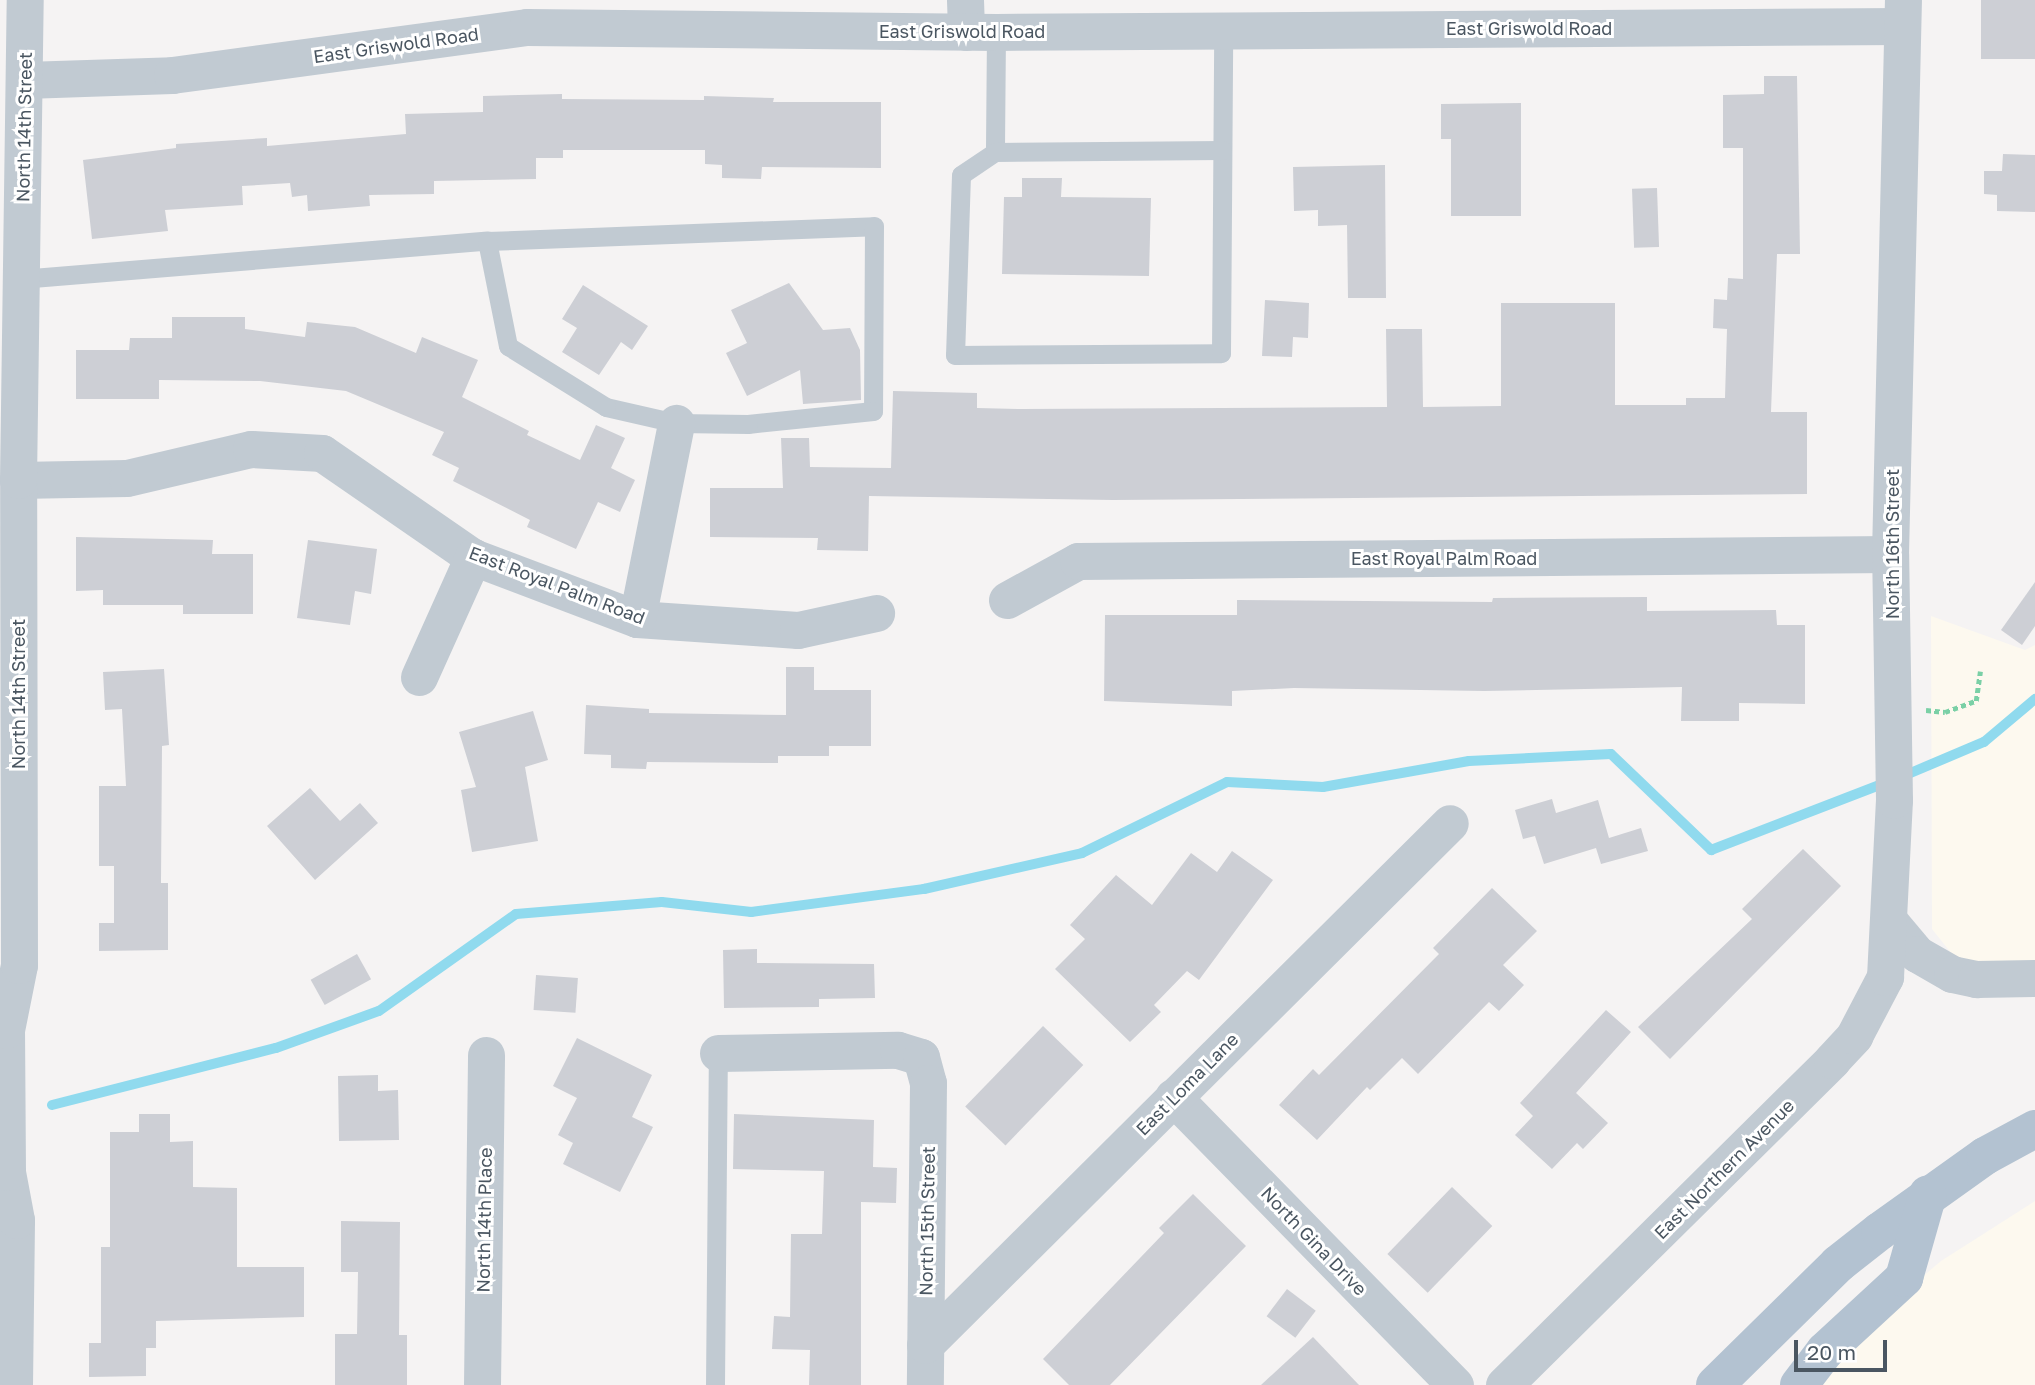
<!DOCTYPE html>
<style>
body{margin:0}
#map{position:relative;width:2035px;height:1385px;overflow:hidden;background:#f5f3f3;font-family:"Golos Text",sans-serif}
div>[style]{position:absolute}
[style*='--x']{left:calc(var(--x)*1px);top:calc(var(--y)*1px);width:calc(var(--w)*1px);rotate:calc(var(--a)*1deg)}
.commercial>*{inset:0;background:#fdf9ef}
.stream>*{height:10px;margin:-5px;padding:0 5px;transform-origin:5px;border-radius:5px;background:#90daee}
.building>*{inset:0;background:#cdcfd5;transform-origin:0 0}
.path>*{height:4.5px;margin-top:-2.25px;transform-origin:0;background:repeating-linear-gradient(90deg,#7ad0a6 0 5px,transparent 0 8.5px)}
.service>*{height:19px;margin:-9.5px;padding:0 9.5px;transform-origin:9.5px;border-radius:9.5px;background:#c1cad2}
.minor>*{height:37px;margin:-18.5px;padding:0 18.5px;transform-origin:18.5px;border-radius:18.5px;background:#c1cad2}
.primary>*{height:38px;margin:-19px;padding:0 19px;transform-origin:19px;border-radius:19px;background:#b3c2d1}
span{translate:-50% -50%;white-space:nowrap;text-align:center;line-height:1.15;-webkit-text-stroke:6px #fff;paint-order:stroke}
.street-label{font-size:18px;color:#4a5661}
.scale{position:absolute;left:1794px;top:1340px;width:93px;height:32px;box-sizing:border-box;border:4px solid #4a5661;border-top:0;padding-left:9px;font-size:21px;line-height:24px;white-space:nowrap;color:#4a5661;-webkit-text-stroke:5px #fff;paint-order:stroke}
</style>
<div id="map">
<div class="commercial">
<div style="clip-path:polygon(1931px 616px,2025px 650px,2035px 645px,2035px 965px,1977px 966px,1952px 954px,1932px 929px)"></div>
<div style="clip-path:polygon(2035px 1201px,2035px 1385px,1814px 1385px,1874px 1318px,1941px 1261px)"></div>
</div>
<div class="stream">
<div style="--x:1901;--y:777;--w:90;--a:-22.9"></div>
<div style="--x:1984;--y:742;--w:67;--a:-40.1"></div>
<div style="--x:52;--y:1105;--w:231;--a:-14.3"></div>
<div style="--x:276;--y:1048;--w:109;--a:-19.8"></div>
<div style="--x:379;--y:1011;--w:168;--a:-35.3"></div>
<div style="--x:516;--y:914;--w:146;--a:-4.7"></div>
<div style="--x:662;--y:902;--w:90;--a:6.4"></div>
<div style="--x:751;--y:912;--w:175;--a:-7.6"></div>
<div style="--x:924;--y:889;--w:162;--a:-12.8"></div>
<div style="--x:1082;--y:853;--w:161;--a:-26.1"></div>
<div style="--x:1227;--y:782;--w:96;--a:3"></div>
<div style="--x:1323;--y:787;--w:148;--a:-10.1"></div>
<div style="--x:1469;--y:761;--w:142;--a:-2.8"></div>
<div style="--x:1611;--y:754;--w:139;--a:43.8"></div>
<div style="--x:1711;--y:850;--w:189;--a:-21.1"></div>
</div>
<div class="building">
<div style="left:1981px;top:0;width:54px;height:59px"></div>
<div style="clip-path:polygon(1764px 76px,1797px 76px,1800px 254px,1777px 254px,1771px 412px,1807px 412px,1807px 494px,1113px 500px,869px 496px,868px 551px,817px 550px,818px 538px,710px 537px,710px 488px,783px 488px,781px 438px,809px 438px,810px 467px,891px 468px,893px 391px,977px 393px,977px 408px,1021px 409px,1387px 407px,1386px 329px,1422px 329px,1423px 407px,1501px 406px,1501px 303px,1615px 303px,1615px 405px,1686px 405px,1686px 398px,1725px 398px,1727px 329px,1713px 328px,1714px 299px,1727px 300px,1728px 278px,1743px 279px,1743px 148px,1723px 148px,1723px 95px,1764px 94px)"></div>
<div style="clip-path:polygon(562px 94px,562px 99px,704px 100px,704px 96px,774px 98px,773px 102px,881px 102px,881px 168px,762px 167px,761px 179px,722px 178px,722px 165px,705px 164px,705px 150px,563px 150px,563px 158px,536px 158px,536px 179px,434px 181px,434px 194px,369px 195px,370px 206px,308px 211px,307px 195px,292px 197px,290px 183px,242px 186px,243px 205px,165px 210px,168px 231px,92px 239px,83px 160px,176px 148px,176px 144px,267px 138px,267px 146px,406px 134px,405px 114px,483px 112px,483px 96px)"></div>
<div style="clip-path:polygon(1521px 103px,1521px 216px,1451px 216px,1451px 139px,1441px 139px,1441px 104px)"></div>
<div style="clip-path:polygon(2003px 154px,2035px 155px,2035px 212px,1997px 211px,1997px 195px,1984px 194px,1984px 171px,2002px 171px)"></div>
<div style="clip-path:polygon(1385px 165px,1386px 298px,1348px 298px,1347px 225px,1318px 226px,1318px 210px,1294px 211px,1293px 167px)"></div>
<div style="clip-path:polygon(1022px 178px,1062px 178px,1061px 197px,1151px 198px,1149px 276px,1002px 274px,1004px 197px,1022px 197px)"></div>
<div style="left:1657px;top:188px;width:59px;height:25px;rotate:88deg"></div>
<div style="clip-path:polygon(789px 283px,823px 330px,850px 328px,860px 350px,861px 400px,803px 404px,800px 370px,747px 396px,726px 353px,747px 343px,731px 310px)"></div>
<div style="clip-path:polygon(583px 285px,648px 326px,632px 350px,621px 342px,599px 375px,562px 352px,577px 328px,562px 319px)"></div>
<div style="clip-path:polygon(1265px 300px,1309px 303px,1308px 338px,1293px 337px,1292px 357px,1262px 356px)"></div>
<div style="clip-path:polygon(172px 317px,245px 317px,245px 329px,305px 337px,307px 322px,355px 327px,416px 353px,422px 337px,478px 360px,462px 397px,529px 431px,527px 435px,580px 460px,596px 425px,625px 438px,611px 468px,635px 480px,620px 512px,598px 502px,576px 549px,527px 527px,530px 520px,453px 481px,459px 468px,432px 455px,444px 432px,346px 391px,260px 381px,159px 380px,159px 399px,76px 399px,76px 350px,129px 350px,130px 338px,172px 338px)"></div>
<div style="clip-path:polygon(76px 537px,213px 540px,212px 554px,253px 554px,253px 614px,183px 614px,183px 605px,103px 605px,103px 590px,76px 591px)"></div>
<div style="clip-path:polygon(308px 540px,377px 549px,371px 594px,355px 591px,350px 625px,297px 618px)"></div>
<div style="clip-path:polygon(2035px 582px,2035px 626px,2022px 645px,2001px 630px)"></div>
<div style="clip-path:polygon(1647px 597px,1647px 611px,1776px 610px,1777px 625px,1805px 625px,1805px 704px,1739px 703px,1739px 721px,1681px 721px,1682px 687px,1484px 691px,1294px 688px,1232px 691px,1232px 706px,1104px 701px,1105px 615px,1237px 615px,1237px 600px,1492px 602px,1493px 598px)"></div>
<div style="clip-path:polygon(786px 667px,814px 667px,814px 690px,871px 690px,871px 746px,829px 746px,829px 756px,778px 756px,778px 763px,647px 762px,646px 769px,611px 768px,611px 755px,584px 754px,586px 705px,649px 709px,649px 713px,786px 715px)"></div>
<div style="clip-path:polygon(164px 669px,169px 745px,162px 746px,161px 883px,168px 883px,168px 950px,99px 951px,99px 923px,114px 923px,114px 866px,99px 866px,99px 786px,126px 786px,122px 709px,105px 710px,103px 672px)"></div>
<div style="clip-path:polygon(533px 711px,548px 760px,525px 767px,538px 841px,472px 852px,461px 790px,476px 787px,459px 732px)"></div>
<div style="clip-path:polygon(310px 788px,340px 821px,360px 803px,378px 823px,315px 880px,267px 826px)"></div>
<div style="clip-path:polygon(1552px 799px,1556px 813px,1598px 800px,1609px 838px,1641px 828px,1648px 851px,1601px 864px,1596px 848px,1544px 864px,1535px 836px,1523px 839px,1515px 810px)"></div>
<div style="clip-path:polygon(1803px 849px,1841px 886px,1670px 1059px,1638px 1027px,1752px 919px,1742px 909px)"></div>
<div style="clip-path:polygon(1232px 851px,1273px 880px,1199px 980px,1187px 971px,1154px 1005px,1161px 1012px,1130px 1042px,1055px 969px,1085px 939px,1070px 925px,1116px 875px,1152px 905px,1191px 853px,1217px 872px)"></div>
<div style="clip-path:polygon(1492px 888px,1537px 931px,1503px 965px,1524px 985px,1499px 1011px,1489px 1002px,1418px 1074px,1402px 1058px,1370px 1090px,1367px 1087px,1317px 1140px,1279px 1105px,1313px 1069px,1319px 1075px,1439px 954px,1433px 948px)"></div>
<div style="clip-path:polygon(757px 949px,757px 963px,874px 964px,875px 998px,819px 999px,819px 1007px,724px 1008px,723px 950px)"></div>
<div style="left:357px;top:954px;width:29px;height:53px;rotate:61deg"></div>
<div style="left:536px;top:975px;width:42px;height:35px;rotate:4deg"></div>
<div style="clip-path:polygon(1606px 1010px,1631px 1032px,1576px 1093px,1608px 1123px,1583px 1149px,1577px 1143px,1552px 1169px,1515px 1135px,1533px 1116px,1520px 1103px)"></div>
<div style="left:1043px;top:1026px;width:56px;height:112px;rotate:44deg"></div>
<div style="clip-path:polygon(577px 1038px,652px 1075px,632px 1117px,653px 1127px,620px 1192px,563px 1164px,573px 1143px,558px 1135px,577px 1098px,553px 1086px)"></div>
<div style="clip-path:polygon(378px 1075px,378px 1091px,398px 1090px,399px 1140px,339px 1141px,338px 1076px)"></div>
<div style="clip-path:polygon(139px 1114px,170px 1114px,170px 1142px,193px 1141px,193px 1187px,237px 1188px,237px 1267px,304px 1267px,304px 1317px,156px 1321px,156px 1348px,146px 1348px,146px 1376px,89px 1377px,89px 1343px,101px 1343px,101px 1247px,110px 1247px,110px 1132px,139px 1132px)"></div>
<div style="clip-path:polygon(734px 1114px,874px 1120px,873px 1167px,897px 1168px,896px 1203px,861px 1202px,861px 1385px,809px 1385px,810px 1350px,772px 1349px,774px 1316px,790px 1317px,791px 1234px,822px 1234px,824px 1171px,733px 1169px)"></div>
<div style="left:1452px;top:1187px;width:56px;height:93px;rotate:44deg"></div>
<div style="clip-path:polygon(1193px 1194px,1246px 1246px,1110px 1385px,1069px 1385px,1043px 1359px,1164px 1233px,1159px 1228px)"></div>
<div style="clip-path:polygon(341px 1221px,400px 1222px,399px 1335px,407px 1335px,407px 1385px,335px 1385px,335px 1334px,357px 1334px,358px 1272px,341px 1272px)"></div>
<div style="left:1287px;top:1289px;width:36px;height:34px;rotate:37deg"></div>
<div style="clip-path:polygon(1313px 1337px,1359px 1385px,1261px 1385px)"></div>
</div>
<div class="path">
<div style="--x:1926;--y:710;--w:19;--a:6"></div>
<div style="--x:1945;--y:712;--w:33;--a:-20"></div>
<div style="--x:1976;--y:701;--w:30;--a:-82"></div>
</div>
<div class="service">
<div style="--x:996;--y:32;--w:120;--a:90.5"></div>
<div style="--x:995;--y:152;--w:41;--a:145.9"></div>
<div style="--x:961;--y:175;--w:180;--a:91.9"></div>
<div style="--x:955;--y:355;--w:266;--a:-0.4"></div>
<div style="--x:1221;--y:353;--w:323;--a:-89.6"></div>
<div style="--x:995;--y:152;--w:227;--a:-0.5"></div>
<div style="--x:20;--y:279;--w:469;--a:-4.7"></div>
<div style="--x:487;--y:241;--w:387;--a:-2.2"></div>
<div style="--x:874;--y:226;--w:185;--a:90.3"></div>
<div style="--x:873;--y:411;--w:126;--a:174.1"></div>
<div style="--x:748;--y:424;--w:72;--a:-179.2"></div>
<div style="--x:676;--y:423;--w:72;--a:-167.1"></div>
<div style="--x:606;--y:407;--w:115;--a:-148.1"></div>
<div style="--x:508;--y:346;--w:107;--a:-101.3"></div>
<div style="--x:715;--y:1385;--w:332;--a:-89.5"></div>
</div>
<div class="minor">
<div style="--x:965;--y:0;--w:32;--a:88"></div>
<div style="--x:25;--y:80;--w:147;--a:-1.9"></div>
<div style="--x:172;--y:75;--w:358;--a:-7.7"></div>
<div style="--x:527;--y:27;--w:469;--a:0.6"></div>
<div style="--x:996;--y:32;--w:906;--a:-0.38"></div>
<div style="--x:18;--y:480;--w:109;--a:-1.1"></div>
<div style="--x:127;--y:478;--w:127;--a:-13.2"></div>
<div style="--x:251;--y:449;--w:71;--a:3.2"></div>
<div style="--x:322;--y:453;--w:183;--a:34.6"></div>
<div style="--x:473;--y:557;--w:175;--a:20.7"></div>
<div style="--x:637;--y:619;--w:161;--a:3.9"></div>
<div style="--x:798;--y:630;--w:80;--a:-12.3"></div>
<div style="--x:1007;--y:600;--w:81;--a:-28.8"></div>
<div style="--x:1078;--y:561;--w:812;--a:-0.49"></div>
<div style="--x:637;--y:619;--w:200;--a:-78.7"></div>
<div style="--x:419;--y:677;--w:132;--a:-65.8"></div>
<div style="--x:1890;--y:922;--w:42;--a:49.8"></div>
<div style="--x:1917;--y:954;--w:40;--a:29.7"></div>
<div style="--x:1952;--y:974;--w:25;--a:12"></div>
<div style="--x:1976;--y:979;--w:59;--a:-1"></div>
<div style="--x:718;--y:1053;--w:180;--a:-1"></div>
<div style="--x:898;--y:1050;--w:24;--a:17"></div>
<div style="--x:921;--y:1057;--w:27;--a:75"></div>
<div style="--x:928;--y:1083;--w:302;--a:90.6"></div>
<div style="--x:1173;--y:1097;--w:403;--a:45.6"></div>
<div style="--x:925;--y:1345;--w:740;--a:-44.84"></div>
<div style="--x:14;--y:1385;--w:165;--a:-89.3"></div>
<div style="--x:16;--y:1220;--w:49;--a:-100.6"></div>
<div style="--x:7;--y:1172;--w:142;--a:-90.4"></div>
<div style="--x:6;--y:1030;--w:66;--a:-78.7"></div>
<div style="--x:19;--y:965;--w:485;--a:-90.1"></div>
<div style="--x:18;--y:480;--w:480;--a:-89.2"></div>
<div style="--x:482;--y:1385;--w:330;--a:-89.3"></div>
<div style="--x:1504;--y:1385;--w:462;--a:-44.7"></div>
<div style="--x:1832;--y:1060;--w:33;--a:-47"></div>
<div style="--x:1854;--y:1036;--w:67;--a:-62.3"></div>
<div style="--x:1885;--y:977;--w:177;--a:-87.1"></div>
<div style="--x:1894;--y:800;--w:246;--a:-90.9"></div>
<div style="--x:1890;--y:554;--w:554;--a:-88.66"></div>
</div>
<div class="primary">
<div style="--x:1715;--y:1385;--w:173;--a:-44.5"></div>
<div style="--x:1838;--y:1264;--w:53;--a:-38.2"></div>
<div style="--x:1880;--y:1231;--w:129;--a:-35.5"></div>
<div style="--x:1985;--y:1156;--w:57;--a:-28.4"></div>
<div style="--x:1799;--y:1385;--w:43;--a:-52.6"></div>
<div style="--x:1825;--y:1351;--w:108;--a:-42.7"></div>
<div style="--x:1904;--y:1278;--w:87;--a:-74.1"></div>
</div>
<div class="street-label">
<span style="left:1529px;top:28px">East Griswold Road</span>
<span style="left:962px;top:31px">East Griswold Road</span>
<span style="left:396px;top:45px;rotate:-8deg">East Griswold Road</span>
<span style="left:24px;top:127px;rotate:-89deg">North 14th Street</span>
<span style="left:1892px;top:544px;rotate:-90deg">North 16th Street</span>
<span style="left:1444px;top:558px">East Royal Palm Road</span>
<span style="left:557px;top:585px;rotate:21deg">East Royal Palm Road</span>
<span style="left:18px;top:694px;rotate:-90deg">North 14th Street</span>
<span style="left:1187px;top:1084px;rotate:-45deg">East Loma Lane</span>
<span style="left:1724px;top:1169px;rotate:-45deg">East Northern Avenue</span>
<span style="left:484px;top:1220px;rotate:-89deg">North 14th Place</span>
<span style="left:927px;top:1221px;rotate:-89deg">North 15th Street</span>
<span style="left:1314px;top:1241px;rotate:46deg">North Gina Drive</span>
</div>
<div class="scale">20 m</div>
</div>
